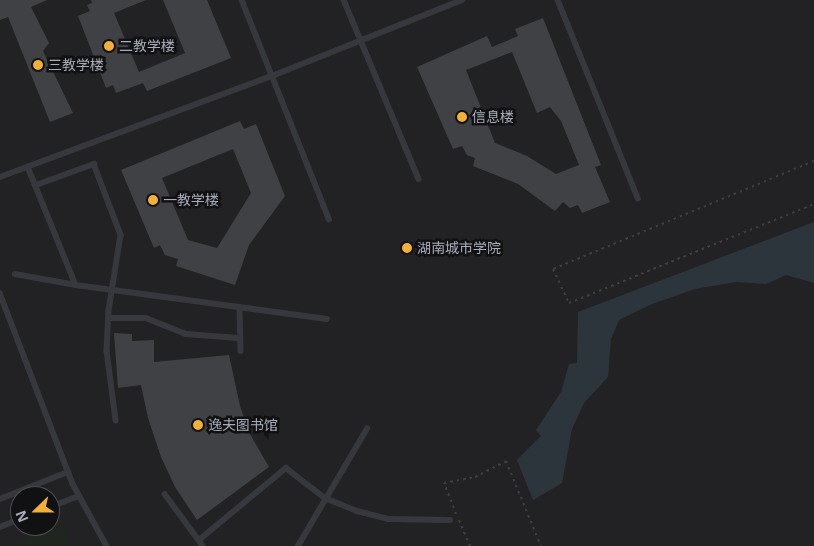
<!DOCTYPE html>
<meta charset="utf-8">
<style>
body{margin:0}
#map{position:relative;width:814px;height:546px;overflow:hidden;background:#161618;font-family:"Noto Sans","Noto Sans SC",sans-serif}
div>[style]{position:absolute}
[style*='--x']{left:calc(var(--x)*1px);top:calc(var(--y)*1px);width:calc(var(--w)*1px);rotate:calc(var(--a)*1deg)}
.built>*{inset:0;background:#222225}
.green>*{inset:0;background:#1e261f}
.water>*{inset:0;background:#2c353c}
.building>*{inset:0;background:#404145}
.path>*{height:2px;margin-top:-1px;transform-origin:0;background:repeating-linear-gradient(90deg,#3d3f44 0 2.5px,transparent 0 6.5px)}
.service>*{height:5.5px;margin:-2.75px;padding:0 2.75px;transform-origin:2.75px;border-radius:2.75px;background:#37383d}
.dots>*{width:14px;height:14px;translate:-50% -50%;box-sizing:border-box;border:2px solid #111113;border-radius:50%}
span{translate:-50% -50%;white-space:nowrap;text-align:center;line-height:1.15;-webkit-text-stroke:5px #111113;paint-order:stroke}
.poi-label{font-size:14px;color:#a8adb8}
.left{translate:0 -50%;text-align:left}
.north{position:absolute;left:10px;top:486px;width:50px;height:50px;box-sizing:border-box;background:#111113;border:1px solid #4d4f55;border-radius:50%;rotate:248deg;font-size:14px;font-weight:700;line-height:20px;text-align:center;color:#a8adb8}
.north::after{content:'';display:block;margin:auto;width:18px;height:22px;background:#f2b134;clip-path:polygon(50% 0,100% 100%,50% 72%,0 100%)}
</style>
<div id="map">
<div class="built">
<div style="clip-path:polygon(evenodd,0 0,814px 0,814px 546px,0 546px,0 0,20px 496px,50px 496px,50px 526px,20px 526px,20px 496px)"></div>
</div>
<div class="green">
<div style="clip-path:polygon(62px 525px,71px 546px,13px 546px,12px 544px)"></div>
</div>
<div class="water">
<div style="clip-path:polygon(814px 222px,814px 283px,786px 275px,766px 284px,736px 282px,695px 289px,652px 304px,619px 320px,611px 339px,608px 377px,584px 403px,572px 429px,562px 483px,533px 500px,517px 460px,541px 436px,536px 430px,561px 392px,569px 364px,577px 363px,578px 312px)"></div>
</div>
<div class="building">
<div style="clip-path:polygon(0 0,47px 0,31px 7px,49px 43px,43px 51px,73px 113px,50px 122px,8px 17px,0 20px)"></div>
<div style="clip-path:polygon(91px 0,146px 0,114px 13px,139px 72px,185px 53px,163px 0,207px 0,231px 58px,147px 91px,143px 83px,116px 93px,113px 85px,106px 88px,78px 16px,90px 11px,87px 5px,92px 3px)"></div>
<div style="clip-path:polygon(evenodd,543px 18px,601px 165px,595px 167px,610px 202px,582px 213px,578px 205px,570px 208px,563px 202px,555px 211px,518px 184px,473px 166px,475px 158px,467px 155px,462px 146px,453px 149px,417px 67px,487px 36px,492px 47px,518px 36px,515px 29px,543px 18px,512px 52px,537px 113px,550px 107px,561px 121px,579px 165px,556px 174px,527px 156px,495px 143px,466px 70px,512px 52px)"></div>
<div style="clip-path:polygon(evenodd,240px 121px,244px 129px,256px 124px,285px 196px,249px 245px,235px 285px,176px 266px,178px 259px,165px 255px,160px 245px,154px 248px,121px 170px,240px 121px,233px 149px,251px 193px,217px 248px,188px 240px,162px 178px,233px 149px)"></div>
<div style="clip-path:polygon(114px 333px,132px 334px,132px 341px,154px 340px,154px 362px,229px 355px,240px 406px,250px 434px,269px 467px,197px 520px,175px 487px,161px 457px,148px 418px,141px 385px,118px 388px)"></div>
</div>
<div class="path">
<div style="--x:814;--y:161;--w:282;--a:157.5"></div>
<div style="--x:553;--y:269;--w:38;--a:65"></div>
<div style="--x:569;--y:303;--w:264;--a:-22"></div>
<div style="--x:456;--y:514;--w:33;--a:-111"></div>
<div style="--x:444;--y:483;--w:32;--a:-11"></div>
<div style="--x:475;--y:477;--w:35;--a:-27"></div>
<div style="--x:506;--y:461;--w:92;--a:67.6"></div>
<div style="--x:459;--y:520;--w:28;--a:67"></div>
</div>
<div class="service">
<div style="--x:242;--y:0;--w:236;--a:68.3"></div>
<div style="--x:344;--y:0;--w:194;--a:67.3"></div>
<div style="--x:558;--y:0;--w:214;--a:68"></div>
<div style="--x:28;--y:167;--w:127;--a:67.9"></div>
<div style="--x:76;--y:285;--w:253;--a:7.7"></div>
<div style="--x:0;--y:177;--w:290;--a:-20.4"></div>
<div style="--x:272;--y:76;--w:205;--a:-21.8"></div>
<div style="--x:36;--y:185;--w:62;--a:-19.9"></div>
<div style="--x:94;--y:164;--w:76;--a:69.2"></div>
<div style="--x:121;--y:235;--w:77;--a:99"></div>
<div style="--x:109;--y:311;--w:40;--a:92.9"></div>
<div style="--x:107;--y:351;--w:70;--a:82.6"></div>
<div style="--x:15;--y:274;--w:62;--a:10.2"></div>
<div style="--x:0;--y:293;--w:204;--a:69.1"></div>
<div style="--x:73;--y:484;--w:71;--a:61.3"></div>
<div style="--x:240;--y:308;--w:43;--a:88.7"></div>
<div style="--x:109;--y:318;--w:37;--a:0"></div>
<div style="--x:146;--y:318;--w:43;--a:21.8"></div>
<div style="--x:186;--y:334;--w:52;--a:4.4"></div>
<div style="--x:165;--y:494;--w:64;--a:53.8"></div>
<div style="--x:0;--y:499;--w:73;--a:-21.7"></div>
<div style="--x:50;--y:507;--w:31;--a:-21"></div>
<div style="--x:0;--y:527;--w:22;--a:-22"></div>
<div style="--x:199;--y:540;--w:113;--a:-39.6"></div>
<div style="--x:286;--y:468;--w:49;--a:37.6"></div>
<div style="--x:325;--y:498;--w:35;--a:22"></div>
<div style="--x:357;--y:511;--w:32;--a:14"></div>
<div style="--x:388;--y:519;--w:62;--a:0.9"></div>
<div style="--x:298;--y:546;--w:136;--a:-59.5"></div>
</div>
<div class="dots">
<div style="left:109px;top:46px;background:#f2b134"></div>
<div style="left:38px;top:65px;background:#f2b134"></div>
<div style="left:462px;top:117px;background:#f2b134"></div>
<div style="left:153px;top:200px;background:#f2b134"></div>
<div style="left:407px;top:248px;background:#f2b134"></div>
<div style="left:198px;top:425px;background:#f2b134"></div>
</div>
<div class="poi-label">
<span class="left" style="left:119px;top:46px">二教学楼</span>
<span class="left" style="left:48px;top:65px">三教学楼</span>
<span class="left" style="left:472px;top:117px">信息楼</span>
<span class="left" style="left:163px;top:200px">一教学楼</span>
<span class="left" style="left:417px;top:248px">湖南城市学院</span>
<span class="left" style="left:208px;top:425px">逸夫图书馆</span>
</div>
<div class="north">N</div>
</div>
